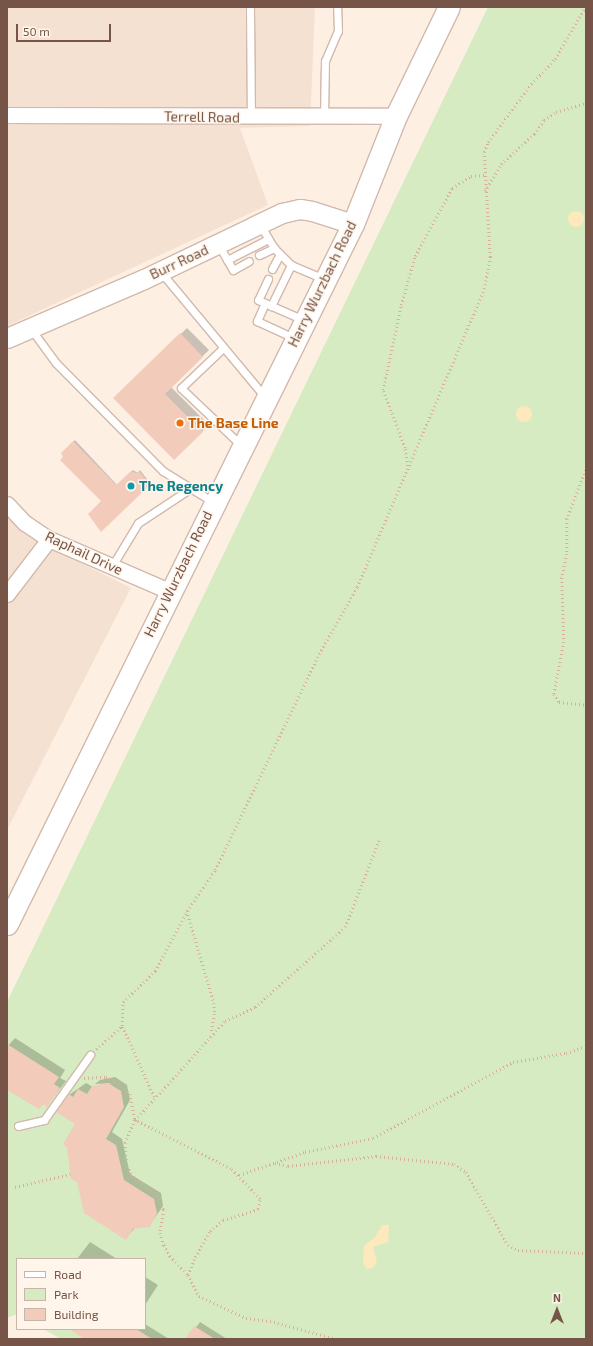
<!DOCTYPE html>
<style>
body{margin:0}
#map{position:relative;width:593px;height:1346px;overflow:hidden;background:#fdf0e3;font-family:"Exo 2",sans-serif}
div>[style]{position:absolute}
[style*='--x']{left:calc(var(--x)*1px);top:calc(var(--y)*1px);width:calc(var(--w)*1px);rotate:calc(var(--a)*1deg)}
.residential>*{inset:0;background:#f5e1d1}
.green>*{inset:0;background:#d6ebc1}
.sand>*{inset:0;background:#fde9bc}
.round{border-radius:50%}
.shadow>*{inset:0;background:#0003}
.building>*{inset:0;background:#f3cbba}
.path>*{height:2.5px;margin-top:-1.25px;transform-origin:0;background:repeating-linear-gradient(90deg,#d8ae9d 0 1px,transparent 0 4px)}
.roads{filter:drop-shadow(1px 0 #d1b9ac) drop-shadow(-1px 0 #d1b9ac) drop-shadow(0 1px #d1b9ac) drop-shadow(0 -1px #d1b9ac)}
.service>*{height:7px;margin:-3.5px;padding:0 3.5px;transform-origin:3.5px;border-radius:3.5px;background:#fff}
.minor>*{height:15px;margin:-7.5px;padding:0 7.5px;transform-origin:7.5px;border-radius:7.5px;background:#fff}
.tertiary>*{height:19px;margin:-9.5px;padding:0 9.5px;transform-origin:9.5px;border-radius:9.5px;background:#fff}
.secondary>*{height:21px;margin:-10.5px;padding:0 10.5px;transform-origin:10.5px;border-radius:10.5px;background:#fff}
.dots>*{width:11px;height:11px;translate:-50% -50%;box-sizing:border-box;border:2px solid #fff5ea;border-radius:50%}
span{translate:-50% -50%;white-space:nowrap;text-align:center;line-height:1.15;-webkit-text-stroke:3px #fff5ea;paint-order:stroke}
.street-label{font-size:14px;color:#765448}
.food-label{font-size:14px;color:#c56008;font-weight:700}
.left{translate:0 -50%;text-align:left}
.culture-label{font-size:14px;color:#0d838f;font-weight:700}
.frame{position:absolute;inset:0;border:8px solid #765448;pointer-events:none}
.legend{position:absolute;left:16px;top:1258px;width:130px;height:72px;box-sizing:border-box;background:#fff5ea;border:1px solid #c8b5a9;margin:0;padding:5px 7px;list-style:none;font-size:12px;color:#765448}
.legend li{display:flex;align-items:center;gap:8px;height:20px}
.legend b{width:20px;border:1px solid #c8b5a9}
.north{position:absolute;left:537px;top:1290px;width:40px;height:40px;-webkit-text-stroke:3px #fff5ea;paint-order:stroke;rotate:0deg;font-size:11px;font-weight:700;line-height:16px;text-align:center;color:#765448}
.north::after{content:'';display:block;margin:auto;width:14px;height:18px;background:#765448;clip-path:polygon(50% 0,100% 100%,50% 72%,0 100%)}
.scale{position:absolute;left:16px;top:24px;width:95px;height:18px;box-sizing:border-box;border:2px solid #765448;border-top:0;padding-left:5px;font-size:12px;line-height:14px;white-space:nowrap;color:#765448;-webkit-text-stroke:3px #fff5ea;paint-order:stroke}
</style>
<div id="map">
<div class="residential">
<div style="clip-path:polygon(7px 7px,315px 7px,310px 126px,240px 128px,268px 205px,7px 326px)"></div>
<div style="clip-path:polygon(7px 517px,31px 538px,131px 588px,7px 830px)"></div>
</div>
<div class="green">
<div style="clip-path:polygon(488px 7px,586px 7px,586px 1339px,61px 1339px,43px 1329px,145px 1329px,145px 1259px,17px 1259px,17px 1314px,7px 1318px,7px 1002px)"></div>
</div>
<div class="sand">
<div class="round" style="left:568px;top:211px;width:16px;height:16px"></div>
<div class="round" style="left:516px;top:406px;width:16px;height:16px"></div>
<div style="clip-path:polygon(382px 1225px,389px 1225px,388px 1242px,373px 1247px,377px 1262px,373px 1268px,367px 1269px,363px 1263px,364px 1246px,375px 1237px)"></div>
</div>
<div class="shadow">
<div style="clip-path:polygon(187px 328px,209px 350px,171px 387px,209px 425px,174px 459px,115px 398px)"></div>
<div style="clip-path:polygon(75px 440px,117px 485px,133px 470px,138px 473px,140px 470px,150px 483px,101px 530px,102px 501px,62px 453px)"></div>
<div style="clip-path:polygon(15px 1038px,65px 1070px,60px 1078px,66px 1081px,47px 1105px,44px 1103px,39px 1108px,7px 1088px,7px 1047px)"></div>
<div style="clip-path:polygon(115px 1077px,127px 1085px,130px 1100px,112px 1132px,122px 1139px,130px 1174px,161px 1193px,163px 1206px,149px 1226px,135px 1228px,126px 1238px,77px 1181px,76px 1124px,69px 1095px,86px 1083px,93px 1087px,113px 1083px,95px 1084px,100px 1080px)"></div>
<div style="clip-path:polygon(90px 1242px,117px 1259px,77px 1259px)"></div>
<div style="clip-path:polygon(145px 1277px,158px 1285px,145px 1305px)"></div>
<div style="clip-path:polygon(200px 1322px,227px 1339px,187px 1339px)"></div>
<div style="clip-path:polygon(145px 1324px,169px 1339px,86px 1339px,71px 1329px,145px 1329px)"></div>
</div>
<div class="building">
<div style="clip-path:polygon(180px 333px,203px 357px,165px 394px,203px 432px,174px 460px,113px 398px)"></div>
<div style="clip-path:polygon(73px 441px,116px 485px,131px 471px,136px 473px,139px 471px,150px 485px,101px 532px,88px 514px,101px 501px,60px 460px,63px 457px,61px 453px)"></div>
<div style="clip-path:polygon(7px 1044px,59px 1077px,54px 1084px,60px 1088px,47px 1107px,43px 1104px,39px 1109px,7px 1090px)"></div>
<div style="clip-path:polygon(108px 1083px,121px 1091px,124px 1107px,106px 1139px,116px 1145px,124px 1180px,154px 1199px,157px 1213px,150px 1227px,133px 1229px,126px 1240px,84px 1213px,77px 1182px,71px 1179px,67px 1147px,63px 1144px,75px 1124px,56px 1112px,69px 1094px,73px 1097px,78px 1089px,87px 1094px,92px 1086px)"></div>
<div style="clip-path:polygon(194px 1326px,215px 1339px,185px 1339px)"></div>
<div style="clip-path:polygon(69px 1329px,136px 1329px,152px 1339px,85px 1339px)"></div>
</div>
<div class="path">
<div style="--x:485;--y:191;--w:31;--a:-59"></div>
<div style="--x:501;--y:164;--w:45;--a:-42.3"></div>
<div style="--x:534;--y:134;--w:17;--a:-54"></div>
<div style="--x:544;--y:120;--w:14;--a:-34"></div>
<div style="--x:556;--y:112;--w:31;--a:-17"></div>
<div style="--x:408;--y:470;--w:22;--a:-98"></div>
<div style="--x:405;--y:448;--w:62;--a:-110.8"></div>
<div style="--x:383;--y:390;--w:87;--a:-78"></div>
<div style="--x:401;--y:305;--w:51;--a:-74.1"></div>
<div style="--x:415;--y:256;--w:77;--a:-61.4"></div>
<div style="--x:452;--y:188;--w:22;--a:-32"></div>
<div style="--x:471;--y:176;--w:13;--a:-4"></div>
<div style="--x:586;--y:470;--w:53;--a:111.2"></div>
<div style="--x:567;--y:519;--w:35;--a:90"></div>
<div style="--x:567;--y:554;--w:25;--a:102"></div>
<div style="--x:562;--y:578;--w:64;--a:88.2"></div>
<div style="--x:564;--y:642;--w:53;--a:100.9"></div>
<div style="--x:554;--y:694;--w:9;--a:58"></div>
<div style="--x:559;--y:702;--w:27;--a:6"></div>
<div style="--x:187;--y:911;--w:96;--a:73.6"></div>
<div style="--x:214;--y:1003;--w:11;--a:85"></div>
<div style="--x:215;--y:1014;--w:19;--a:102"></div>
<div style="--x:96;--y:1049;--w:35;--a:-41"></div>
<div style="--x:84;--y:1078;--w:22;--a:-3"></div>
<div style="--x:106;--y:1077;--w:10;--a:24"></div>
<div style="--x:115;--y:1081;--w:20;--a:41"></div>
<div style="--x:130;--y:1094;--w:26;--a:79"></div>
<div style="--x:135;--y:1120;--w:25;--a:113"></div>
<div style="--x:125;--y:1143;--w:23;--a:85"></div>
<div style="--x:127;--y:1166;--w:15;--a:58"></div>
<div style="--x:135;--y:1179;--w:23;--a:34"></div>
<div style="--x:154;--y:1192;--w:11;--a:56"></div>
<div style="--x:160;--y:1201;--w:10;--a:66"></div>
<div style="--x:164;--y:1210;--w:23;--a:100"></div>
<div style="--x:160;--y:1233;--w:13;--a:72"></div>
<div style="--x:164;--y:1245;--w:13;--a:61"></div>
<div style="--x:170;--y:1256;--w:26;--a:47"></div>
<div style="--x:188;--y:1275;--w:24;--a:62"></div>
<div style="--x:199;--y:1296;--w:52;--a:25.1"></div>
<div style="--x:246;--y:1318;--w:24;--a:7"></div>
<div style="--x:270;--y:1321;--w:69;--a:15"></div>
<div style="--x:154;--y:1097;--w:78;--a:-114.3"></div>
<div style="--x:122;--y:1026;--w:24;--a:-88"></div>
<div style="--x:123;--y:1002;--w:45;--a:-44.1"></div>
<div style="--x:155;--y:971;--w:68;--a:-61.9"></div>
<div style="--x:187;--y:911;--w:50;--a:-55.7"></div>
<div style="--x:215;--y:870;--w:240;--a:-64.3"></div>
<div style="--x:319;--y:654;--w:77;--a:-60.4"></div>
<div style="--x:357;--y:587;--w:324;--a:-66.9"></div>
<div style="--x:484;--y:289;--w:33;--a:-79"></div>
<div style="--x:490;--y:257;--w:105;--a:-93.3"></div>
<div style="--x:484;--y:152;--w:11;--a:-68"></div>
<div style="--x:488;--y:142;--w:72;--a:-53.4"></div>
<div style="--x:531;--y:84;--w:35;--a:-46"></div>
<div style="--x:555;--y:59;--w:60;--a:-60"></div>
<div style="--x:275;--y:1163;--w:13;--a:13"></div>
<div style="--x:288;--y:1166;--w:89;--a:-6.5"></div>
<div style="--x:376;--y:1156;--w:78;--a:5.9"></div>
<div style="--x:454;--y:1164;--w:14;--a:34"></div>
<div style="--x:466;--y:1172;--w:84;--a:60.1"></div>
<div style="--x:508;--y:1245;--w:11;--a:27"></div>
<div style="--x:518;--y:1250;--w:68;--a:2.5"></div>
<div style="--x:239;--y:1175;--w:70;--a:-19.2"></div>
<div style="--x:305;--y:1152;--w:69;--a:-11.6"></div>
<div style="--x:373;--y:1138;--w:159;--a:-28.5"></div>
<div style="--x:513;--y:1062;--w:54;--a:-9.6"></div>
<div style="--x:566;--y:1053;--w:21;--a:-19"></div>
<div style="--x:15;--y:1187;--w:57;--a:-13.1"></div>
<div style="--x:188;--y:1275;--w:19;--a:-69"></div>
<div style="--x:195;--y:1257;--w:30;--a:-60"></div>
<div style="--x:210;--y:1231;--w:17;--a:-40"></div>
<div style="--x:223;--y:1220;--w:37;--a:-17"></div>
<div style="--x:258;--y:1209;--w:10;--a:-79"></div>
<div style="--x:260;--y:1199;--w:42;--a:-134"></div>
<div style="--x:231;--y:1169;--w:108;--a:-153"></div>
<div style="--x:135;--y:1120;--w:134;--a:-47.7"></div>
<div style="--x:225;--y:1021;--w:33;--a:-25"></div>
<div style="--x:255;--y:1007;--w:120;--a:-41.6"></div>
<div style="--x:345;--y:927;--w:93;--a:-68.7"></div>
</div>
<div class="roads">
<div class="service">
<div style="--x:250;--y:7;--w:110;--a:89.5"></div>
<div style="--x:324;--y:117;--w:56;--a:-89"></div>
<div style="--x:325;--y:61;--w:33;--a:-67"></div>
<div style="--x:338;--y:31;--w:24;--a:-92"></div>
<div style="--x:218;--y:244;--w:30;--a:60"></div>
<div style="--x:233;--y:270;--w:18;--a:-29"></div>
<div style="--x:274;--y:248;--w:24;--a:45"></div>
<div style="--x:291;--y:265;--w:36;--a:23"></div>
<div style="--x:259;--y:255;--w:17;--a:-25"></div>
<div style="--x:274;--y:248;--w:27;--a:-121"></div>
<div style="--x:227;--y:260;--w:46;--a:-27.1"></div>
<div style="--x:272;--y:269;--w:17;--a:-62"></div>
<div style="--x:160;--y:271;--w:164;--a:50.2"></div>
<div style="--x:268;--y:279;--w:23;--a:115"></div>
<div style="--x:258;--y:300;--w:50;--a:23.5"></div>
<div style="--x:265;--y:303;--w:20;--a:114"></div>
<div style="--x:257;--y:321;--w:41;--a:24.7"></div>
<div style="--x:271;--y:306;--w:46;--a:-64"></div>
<div style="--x:31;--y:329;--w:42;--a:53.7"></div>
<div style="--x:56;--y:363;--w:152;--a:45.3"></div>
<div style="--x:163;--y:471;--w:59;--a:31.8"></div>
<div style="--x:223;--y:348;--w:58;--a:136.4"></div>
<div style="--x:181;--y:388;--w:84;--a:43.6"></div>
<div style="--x:112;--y:566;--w:50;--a:-58.8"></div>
<div style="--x:138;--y:523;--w:64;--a:-33.4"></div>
<div style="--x:18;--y:1126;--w:27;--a:-13"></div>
<div style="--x:44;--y:1120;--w:80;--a:-54.7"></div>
</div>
<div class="minor">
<div style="--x:7;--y:115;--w:389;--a:0.1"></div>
<div style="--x:7;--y:504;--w:26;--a:47"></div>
<div style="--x:25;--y:523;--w:29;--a:34"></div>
<div style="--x:49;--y:539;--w:131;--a:23.4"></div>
<div style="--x:7;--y:594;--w:69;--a:-52.6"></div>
</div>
<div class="tertiary">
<div style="--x:7;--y:338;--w:149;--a:-23.3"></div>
<div style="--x:144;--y:279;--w:153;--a:-25.6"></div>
<div style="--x:282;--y:213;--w:18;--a:-13"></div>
<div style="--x:300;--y:209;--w:12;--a:9"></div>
<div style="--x:312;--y:211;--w:43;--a:17.6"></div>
</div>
<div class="secondary">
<div style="--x:7;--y:924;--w:781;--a:-63.7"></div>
<div style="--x:353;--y:224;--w:116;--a:-68.3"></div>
<div style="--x:396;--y:116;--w:121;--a:-64.1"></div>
</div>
</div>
<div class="dots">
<div style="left:180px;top:423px;background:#e8710a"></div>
<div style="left:131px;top:486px;background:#0f9aa8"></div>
</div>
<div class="street-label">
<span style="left:202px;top:117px;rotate:1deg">Terrell Road</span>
<span style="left:179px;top:262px;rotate:-25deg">Burr Road</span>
<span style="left:322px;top:284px;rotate:-64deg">Harry Wurzbach Road</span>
<span style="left:84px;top:553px;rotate:25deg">Raphail Drive</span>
<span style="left:178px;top:574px;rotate:-64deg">Harry Wurzbach Road</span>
</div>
<div class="food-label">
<span class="left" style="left:188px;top:423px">The Base Line</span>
</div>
<div class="culture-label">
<span class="left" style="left:139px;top:486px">The Regency</span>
</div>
<div class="frame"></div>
<ul class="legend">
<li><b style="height:5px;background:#fff"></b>Road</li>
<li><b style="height:11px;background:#d6ebc1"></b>Park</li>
<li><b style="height:11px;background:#f3cbba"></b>Building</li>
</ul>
<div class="north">N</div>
<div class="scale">50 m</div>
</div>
